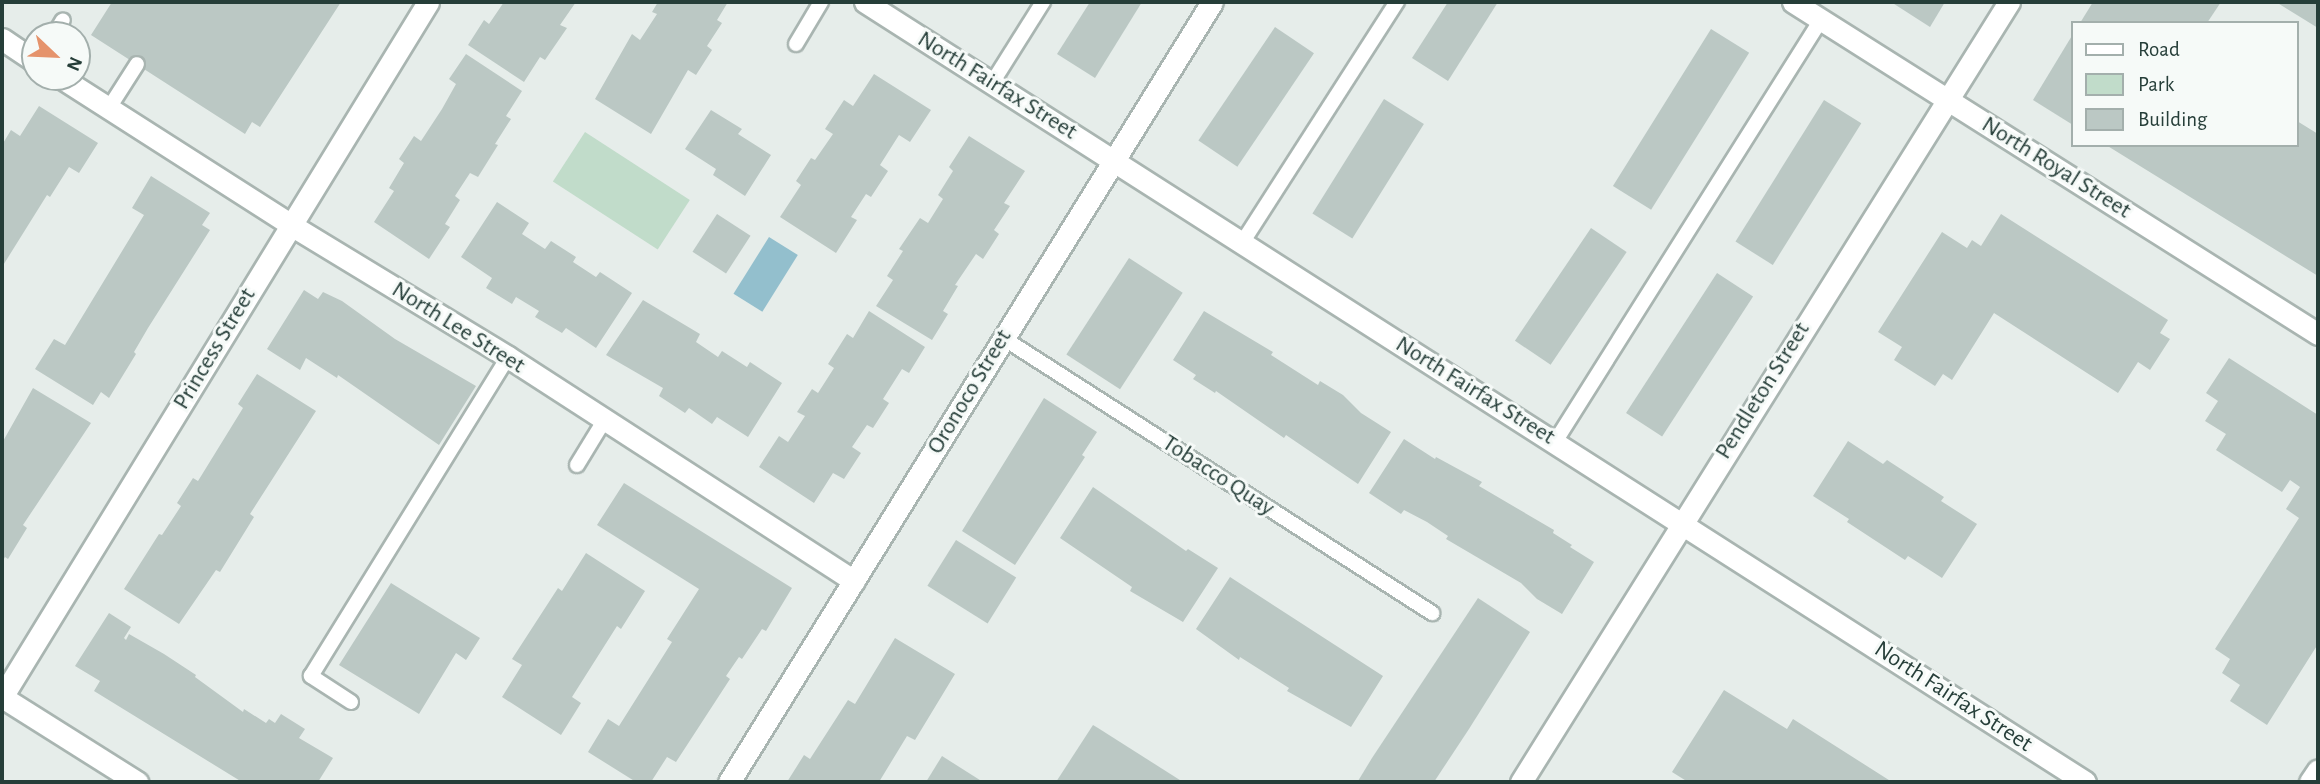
<!DOCTYPE html>
<style>
body{margin:0}
#map{position:relative;width:2320px;height:784px;overflow:hidden;background:#e6edea;font-family:"Alegreya Sans",sans-serif}
div>[style]{position:absolute}
[style*='--x']{left:calc(var(--x)*1px);top:calc(var(--y)*1px);width:calc(var(--w)*1px);rotate:calc(var(--a)*1deg)}
.green>*{inset:0;background:#c1dcca;transform-origin:0 0}
.water>*{inset:0;background:#93bfcd;transform-origin:0 0}
.building>*{inset:0;background:#bbc8c4;transform-origin:0 0}
.roads{filter:drop-shadow(2px 0 #a9b5b1) drop-shadow(-2px 0 #a9b5b1) drop-shadow(0 2px #a9b5b1) drop-shadow(0 -2px #a9b5b1)}
.lane>*{height:14px;margin:-7px;padding:0 7px;transform-origin:7px;border-radius:7px;background:#fff}
.street>*{height:21px;margin:-10.5px;padding:0 10.5px;transform-origin:10.5px;border-radius:10.5px;background:#fff}
.secondary>*{height:21px;margin:-10.5px;padding:0 10.5px;transform-origin:10.5px;border-radius:10.5px;background:#fff}
span{translate:-50% -50%;white-space:nowrap;text-align:center;line-height:1.15;-webkit-text-stroke:6px #f6faf8;paint-order:stroke}
.street-label{font-size:24px;color:#263e39}
.frame{position:absolute;inset:0;border:4px solid #263e39;pointer-events:none}
.legend{position:absolute;left:2071px;top:21px;width:228px;height:126px;box-sizing:border-box;background:#f6faf8;border:2px solid #a3afac;margin:0;padding:9px 12px;list-style:none;font-size:21px;color:#263e39}
.legend li{display:flex;align-items:center;gap:14px;height:35px}
.legend b{width:35px;border:2px solid #a3afac}
.north{position:absolute;left:21px;top:21px;width:70px;height:70px;box-sizing:border-box;background:#f6faf8;border:2px solid #a3afac;border-radius:50%;rotate:113deg;font-size:19px;font-weight:700;line-height:28px;text-align:center;color:#263e39}
.north::after{content:'';display:block;margin:auto;width:24px;height:32px;background:#e5936c;clip-path:polygon(50% 0,100% 100%,50% 72%,0 100%)}
</style>
<div id="map">
<div class="green">
<div style="left:585px;top:132px;width:125px;height:59px;rotate:33deg"></div>
</div>
<div class="water">
<div style="left:769px;top:237px;width:34px;height:67px;rotate:32deg"></div>
</div>
<div class="building">
<div style="clip-path:polygon(112px 2px,341px 2px,260px 127px,252px 122px,245px 134px,91px 35px)"></div>
<div style="clip-path:polygon(504px 2px,576px 2px,560px 25px,567px 28px,545px 60px,540px 57px,524px 82px,468px 45px,484px 20px,489px 24px)"></div>
<div style="clip-path:polygon(658px 2px,728px 2px,717px 20px,722px 23px,707px 46px,712px 50px,696px 75px,688px 70px,651px 134px,595px 99px,632px 34px,640px 40px,657px 14px,652px 12px)"></div>
<div style="clip-path:polygon(1090px 2px,1142px 2px,1095px 78px,1057px 54px)"></div>
<div style="clip-path:polygon(1448px 2px,1498px 2px,1448px 81px,1412px 58px)"></div>
<div style="clip-path:polygon(1891px 2px,1945px 2px,1930px 27px)"></div>
<div style="clip-path:polygon(2093px 2px,2221px 2px,2207px 23px,2080px 23px)"></div>
<div style="clip-path:polygon(2276px 2px,2318px 2px,2318px 28px)"></div>
<div style="left:1275px;top:27px;width:47px;height:137px;rotate:34deg"></div>
<div style="left:1711px;top:29px;width:45px;height:185px;rotate:32deg"></div>
<div style="clip-path:polygon(2073px 34px,2073px 125px,2033px 100px)"></div>
<div style="clip-path:polygon(466px 54px,522px 91px,506px 116px,511px 119px,495px 144px,498px 145px,478px 177px,470px 173px,455px 196px,460px 200px,445px 224px,450px 227px,429px 259px,374px 222px,394px 191px,389px 188px,404px 163px,399px 159px,414px 136px,421px 141px,442px 109px,456px 84px,449px 79px)"></div>
<div style="clip-path:polygon(874px 74px,931px 110px,910px 142px,899px 135px,880px 165px,888px 171px,871px 197px,866px 194px,851px 217px,857px 220px,836px 253px,780px 217px,801px 185px,796px 181px,811px 158px,815px 160px,833px 134px,825px 129px,844px 100px,853px 106px)"></div>
<div style="left:1384px;top:99px;width:47px;height:135px;rotate:32deg"></div>
<div style="left:1824px;top:100px;width:44px;height:167px;rotate:32deg"></div>
<div style="clip-path:polygon(39px 106px,98px 143px,79px 173px,69px 167px,50px 197px,47px 195px,2px 267px,2px 145px,11px 130px,20px 136px)"></div>
<div style="clip-path:polygon(711px 110px,742px 129px,738px 134px,771px 155px,745px 196px,713px 175px,716px 169px,685px 149px)"></div>
<div style="clip-path:polygon(2297px 121px,2318px 134px,2318px 276px,2106px 145px,2297px 145px)"></div>
<div style="clip-path:polygon(969px 136px,1025px 171px,1004px 203px,1010px 206px,994px 230px,999px 234px,983px 259px,976px 254px,955px 285px,958px 286px,943px 311px,948px 314px,932px 340px,876px 306px,893px 280px,887px 276px,903px 251px,899px 249px,920px 218px,928px 223px,943px 199px,938px 195px,953px 171px,949px 167px)"></div>
<div style="clip-path:polygon(151px 176px,210px 213px,202px 225px,210px 230px,148px 328px,134px 352px,136px 354px,109px 398px,101px 392px,93px 405px,35px 369px,54px 339px,65px 345px,144px 215px,132px 208px)"></div>
<div style="clip-path:polygon(497px 202px,529px 223px,522px 234px,545px 249px,551px 241px,576px 257px,573px 262px,596px 277px,600px 272px,632px 293px,596px 348px,566px 328px,562px 333px,535px 317px,539px 311px,516px 297px,512px 304px,486px 288px,492px 278px,461px 257px)"></div>
<div style="left:717px;top:214px;width:40px;height:45px;rotate:33deg"></div>
<div style="clip-path:polygon(2001px 214px,2168px 320px,2160px 333px,2170px 339px,2150px 370px,2138px 362px,2118px 393px,1994px 313px,1952px 380px,1943px 374px,1935px 386px,1894px 360px,1902px 347px,1878px 332px,1942px 232px,1967px 248px,1972px 240px,1981px 246px)"></div>
<div style="left:1591px;top:228px;width:43px;height:136px;rotate:34deg"></div>
<div style="left:1129px;top:258px;width:64px;height:115px;rotate:33deg"></div>
<div style="left:1717px;top:273px;width:43px;height:167px;rotate:33deg"></div>
<div style="clip-path:polygon(304px 290px,318px 299px,323px 292px,342px 301px,395px 339px,476px 386px,439px 445px,338px 375px,337px 378px,306px 358px,300px 370px,267px 349px)"></div>
<div style="clip-path:polygon(643px 300px,700px 334px,696px 342px,718px 357px,722px 351px,747px 367px,750px 362px,782px 383px,748px 437px,717px 417px,712px 424px,689px 408px,685px 413px,659px 396px,663px 388px,606px 355px)"></div>
<div style="clip-path:polygon(869px 311px,925px 347px,909px 373px,902px 369px,883px 399px,889px 403px,873px 428px,867px 425px,852px 447px,861px 453px,844px 479px,833px 473px,814px 503px,759px 467px,779px 436px,788px 442px,805px 416px,797px 412px,812px 389px,818px 393px,834px 368px,828px 364px,847px 334px,853px 338px)"></div>
<div style="clip-path:polygon(1204px 311px,1273px 352px,1271px 355px,1318px 385px,1320px 381px,1343px 395px,1361px 413px,1391px 432px,1358px 484px,1286px 435px,1284px 438px,1216px 391px,1215px 393px,1193px 379px,1196px 375px,1173px 360px)"></div>
<div style="clip-path:polygon(2229px 358px,2318px 415px,2318px 644px,2267px 725px,2230px 701px,2240px 685px,2222px 673px,2230px 659px,2215px 649px,2299px 518px,2286px 509px,2300px 487px,2290px 480px,2282px 492px,2216px 450px,2226px 434px,2205px 421px,2218px 401px,2206px 393px)"></div>
<div style="clip-path:polygon(257px 374px,316px 411px,250px 514px,254px 517px,220px 572px,216px 570px,179px 624px,124px 589px,159px 534px,162px 535px,181px 506px,177px 503px,193px 478px,198px 481px,243px 408px,238px 404px)"></div>
<div style="clip-path:polygon(33px 388px,91px 423px,23px 525px,27px 528px,8px 559px,5px 557px,2px 562px,2px 443px)"></div>
<div style="clip-path:polygon(1044px 398px,1097px 432px,1082px 455px,1085px 457px,1015px 565px,962px 531px)"></div>
<div style="clip-path:polygon(1404px 439px,1435px 459px,1436px 457px,1482px 482px,1479px 486px,1554px 530px,1553px 533px,1572px 545px,1570px 547px,1594px 562px,1562px 614px,1537px 599px,1521px 583px,1446px 539px,1448px 536px,1427px 522px,1404px 510px,1401px 514px,1369px 493px)"></div>
<div style="clip-path:polygon(1848px 441px,1883px 464px,1887px 460px,1944px 497px,1941px 501px,1977px 524px,1942px 578px,1908px 556px,1905px 560px,1847px 522px,1849px 519px,1813px 496px)"></div>
<div style="clip-path:polygon(624px 483px,792px 588px,766px 631px,762px 629px,742px 659px,739px 657px,726px 676px,730px 679px,676px 762px,667px 757px,651px 782px,636px 782px,588px 752px,608px 719px,619px 726px,672px 642px,667px 639px,699px 589px,597px 525px)"></div>
<div style="clip-path:polygon(1093px 487px,1186px 551px,1188px 549px,1218px 568px,1183px 622px,1130px 591px,1132px 587px,1060px 538px)"></div>
<div style="left:956px;top:540px;width:71px;height:54px;rotate:32deg"></div>
<div style="clip-path:polygon(586px 553px,645px 591px,621px 629px,617px 626px,572px 697px,581px 703px,561px 735px,502px 697px,522px 665px,512px 659px,558px 588px,562px 591px)"></div>
<div style="clip-path:polygon(1230px 577px,1383px 676px,1351px 727px,1287px 691px,1289px 688px,1240px 657px,1239px 660px,1196px 629px)"></div>
<div style="clip-path:polygon(391px 583px,480px 638px,466px 660px,456px 653px,419px 714px,339px 665px)"></div>
<div style="clip-path:polygon(1478px 598px,1530px 632px,1469px 729px,1434px 782px,1361px 782px,1358px 781px,1372px 758px)"></div>
<div style="clip-path:polygon(109px 613px,131px 627px,124px 638px,126px 640px,129px 634px,164px 654px,196px 675px,195px 677px,243px 712px,244px 709px,266px 723px,269px 719px,275px 723px,281px 714px,305px 729px,299px 738px,333px 758px,318px 782px,242px 782px,94px 691px,100px 681px,75px 666px)"></div>
<div style="clip-path:polygon(895px 638px,955px 674px,915px 740px,907px 736px,879px 782px,787px 782px,804px 755px,810px 759px,848px 700px,855px 704px)"></div>
<div style="clip-path:polygon(1724px 690px,1787px 729px,1793px 719px,1892px 782px,1688px 782px,1672px 772px)"></div>
<div style="clip-path:polygon(1093px 725px,1098px 728px,1183px 782px,1056px 782px)"></div>
<div style="clip-path:polygon(942px 756px,983px 782px,926px 782px)"></div>
</div>
<div class="roads">
<div class="lane">
<div style="--x:54;--y:35;--w:17;--a:-59"></div>
<div style="--x:796;--y:44;--w:49;--a:-59.2"></div>
<div style="--x:992;--y:83;--w:96;--a:-57.8"></div>
<div style="--x:109;--y:108;--w:52;--a:-57.5"></div>
<div style="--x:1242;--y:243;--w:287;--a:-57.3"></div>
<div style="--x:1003;--y:338;--w:510;--a:32.66"></div>
<div style="--x:1555;--y:442;--w:500;--a:-57.8"></div>
<div style="--x:577;--y:465;--w:52;--a:-58.5"></div>
<div style="--x:351;--y:702;--w:48;--a:-147"></div>
<div style="--x:311;--y:676;--w:375;--a:-58.3"></div>
</div>
<div class="street">
<div style="--x:865;--y:2;--w:1448;--a:32.59"></div>
<div style="--x:2;--y:39;--w:40;--a:34"></div>
<div style="--x:60;--y:77;--w:274;--a:32.6"></div>
<div style="--x:291;--y:225;--w:254;--a:31.3"></div>
<div style="--x:508;--y:357;--w:412;--a:32.9"></div>
<div style="--x:2;--y:697;--w:815;--a:-58.49"></div>
<div style="--x:729;--y:782;--w:917;--a:-58.23"></div>
<div style="--x:2310;--y:782;--w:14;--a:-56"></div>
</div>
<div class="secondary">
<div style="--x:1793;--y:2;--w:621;--a:32.31"></div>
<div style="--x:2;--y:697;--w:160;--a:32.2"></div>
<div style="--x:1521;--y:782;--w:920;--a:-57.97"></div>
</div>
</div>
<div class="street-label">
<span style="left:997px;top:86px;rotate:32deg">North Fairfax Street</span>
<span style="left:2056px;top:168px;rotate:32deg">North Royal Street</span>
<span style="left:458px;top:328px;rotate:32deg">North Lee Street</span>
<span style="left:215px;top:349px;rotate:-59deg">Princess Street</span>
<span style="left:1475px;top:391px;rotate:32deg">North Fairfax Street</span>
<span style="left:1763px;top:391px;rotate:-58deg">Pendleton Street</span>
<span style="left:970px;top:392px;rotate:-59deg">Oronoco Street</span>
<span style="left:1218px;top:476px;rotate:33deg">Tobacco Quay</span>
<span style="left:1953px;top:697px;rotate:33deg">North Fairfax Street</span>
</div>
<div class="frame"></div>
<ul class="legend">
<li><b style="height:9px;background:#fff"></b>Road</li>
<li><b style="height:19px;background:#c1dcca"></b>Park</li>
<li><b style="height:19px;background:#bbc8c4"></b>Building</li>
</ul>
<div class="north">N</div>
</div>
